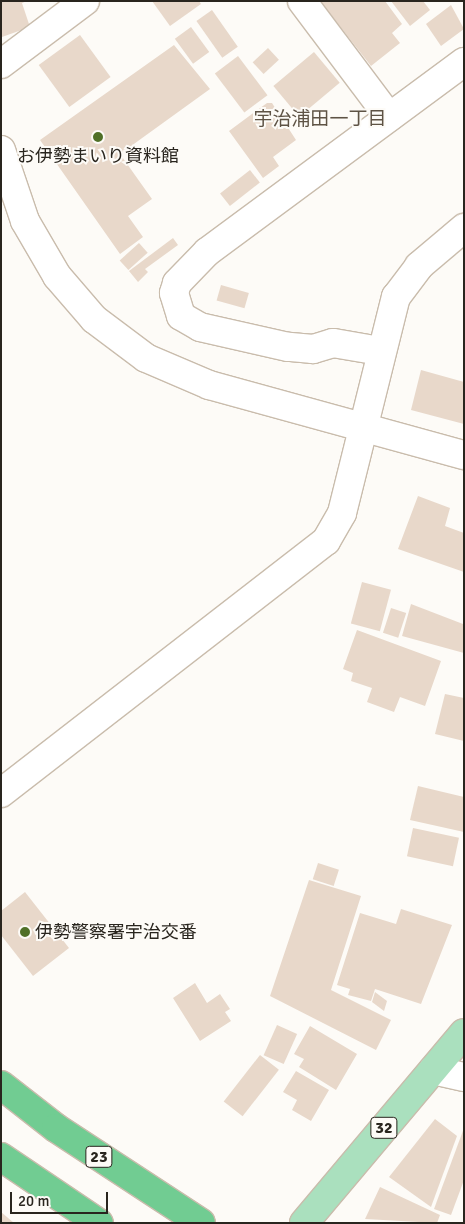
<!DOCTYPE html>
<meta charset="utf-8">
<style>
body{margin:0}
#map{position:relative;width:465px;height:1224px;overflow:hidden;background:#fdfbf7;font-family:Signika,"Noto Sans JP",sans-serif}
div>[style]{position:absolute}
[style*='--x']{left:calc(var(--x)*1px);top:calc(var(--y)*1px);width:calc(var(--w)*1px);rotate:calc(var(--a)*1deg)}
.building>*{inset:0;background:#e8d8ca;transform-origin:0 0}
.roads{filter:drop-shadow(1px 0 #c9bcac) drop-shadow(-1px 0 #c9bcac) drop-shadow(0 1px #c9bcac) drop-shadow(0 -1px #c9bcac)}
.street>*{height:28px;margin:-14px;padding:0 14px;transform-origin:14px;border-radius:14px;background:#fff}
.secondary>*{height:28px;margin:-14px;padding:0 14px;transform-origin:14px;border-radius:14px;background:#fff}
.primary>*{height:28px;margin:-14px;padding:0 14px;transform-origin:14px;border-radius:14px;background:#aae0be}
.highway>*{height:28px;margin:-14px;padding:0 14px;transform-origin:14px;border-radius:14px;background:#71cc92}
.dots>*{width:14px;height:14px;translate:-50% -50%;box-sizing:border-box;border:2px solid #fdfbf7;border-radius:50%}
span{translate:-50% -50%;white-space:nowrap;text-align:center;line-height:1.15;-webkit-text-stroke:4px #fdfbf7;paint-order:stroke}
.shield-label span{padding:1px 4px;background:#fdfbf7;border:1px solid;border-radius:4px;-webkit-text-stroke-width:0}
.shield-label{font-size:16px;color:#29251e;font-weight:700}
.poi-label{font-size:18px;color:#29251e}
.left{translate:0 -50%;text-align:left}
.neighbourhood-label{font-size:19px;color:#5e5345}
.frame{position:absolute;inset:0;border:2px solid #29251e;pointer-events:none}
.scale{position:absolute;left:10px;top:1192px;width:98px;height:22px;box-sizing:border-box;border:2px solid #29251e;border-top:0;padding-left:6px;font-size:15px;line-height:18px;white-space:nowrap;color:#29251e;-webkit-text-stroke:4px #fdfbf7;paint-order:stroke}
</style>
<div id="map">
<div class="building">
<div style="clip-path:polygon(1px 1px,27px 1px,22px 3px,30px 27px,2px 37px)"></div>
<div style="clip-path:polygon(152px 1px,199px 1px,201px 4px,170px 26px)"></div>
<div style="clip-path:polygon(320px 1px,385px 1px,402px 24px,392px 33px,400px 43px,371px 66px)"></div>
<div style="clip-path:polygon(391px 1px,423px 1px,430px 10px,410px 26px)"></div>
<div style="clip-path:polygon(451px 5px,464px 29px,441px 46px,426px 24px)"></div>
<div style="left:212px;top:10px;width:45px;height:19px;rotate:55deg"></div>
<div style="left:191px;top:27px;width:31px;height:20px;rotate:54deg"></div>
<div style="left:80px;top:35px;width:52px;height:51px;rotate:54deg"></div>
<div style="clip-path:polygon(174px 45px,210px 89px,120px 154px,152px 199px,128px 216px,143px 237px,120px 254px,40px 140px)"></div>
<div style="left:268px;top:48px;width:16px;height:21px;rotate:47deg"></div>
<div style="left:314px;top:52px;width:40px;height:53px;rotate:50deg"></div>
<div style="left:238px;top:56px;width:49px;height:29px;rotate:53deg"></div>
<div style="clip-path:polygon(267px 103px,272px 103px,296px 140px,273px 157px,279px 166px,263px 178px,229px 131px)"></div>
<div style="left:250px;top:170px;width:16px;height:38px;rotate:52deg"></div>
<div style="clip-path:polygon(173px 238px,178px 245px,145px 269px,148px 272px,138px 282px,129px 271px)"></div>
<div style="left:139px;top:243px;width:13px;height:26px;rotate:48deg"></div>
<div style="left:221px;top:285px;width:29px;height:16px;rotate:16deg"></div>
<div style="clip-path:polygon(421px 370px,464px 382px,464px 424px,411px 410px)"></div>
<div style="clip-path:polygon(418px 496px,450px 508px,445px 526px,464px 533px,464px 572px,398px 549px)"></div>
<div style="left:362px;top:582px;width:30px;height:43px;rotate:15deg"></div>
<div style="clip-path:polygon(411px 604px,463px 624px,464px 653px,402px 636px)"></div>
<div style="left:391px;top:608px;width:16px;height:26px;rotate:18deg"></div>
<div style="clip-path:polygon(357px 630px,441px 661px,425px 706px,400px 697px,394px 712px,367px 702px,372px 688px,351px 681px,353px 673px,343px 669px)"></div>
<div style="clip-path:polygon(445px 694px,464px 698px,464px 741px,435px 734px)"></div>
<div style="clip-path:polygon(418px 786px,464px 797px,464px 832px,410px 820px)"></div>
<div style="left:413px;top:828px;width:47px;height:29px;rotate:12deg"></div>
<div style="left:318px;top:863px;width:22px;height:17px;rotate:18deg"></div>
<div style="clip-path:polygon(309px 880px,361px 896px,331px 990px,391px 1020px,376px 1050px,270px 996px)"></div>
<div style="clip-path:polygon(25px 892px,69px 948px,33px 976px,1px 935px,1px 911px)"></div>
<div style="clip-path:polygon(401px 909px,452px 925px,421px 1004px,375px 989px,371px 1001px,348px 995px,350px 989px,337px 985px,360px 913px,396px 924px)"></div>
<div style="clip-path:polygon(195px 983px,207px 1003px,220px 994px,230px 1009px,225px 1012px,231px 1021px,200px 1041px,173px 998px)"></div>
<div style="clip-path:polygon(375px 992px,387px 1001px,384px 1011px,372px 1002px)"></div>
<div style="left:277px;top:1025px;width:22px;height:33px;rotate:24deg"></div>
<div style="clip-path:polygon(310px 1026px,357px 1054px,336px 1090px,299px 1067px,304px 1059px,294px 1054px)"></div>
<div style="left:260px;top:1055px;width:24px;height:59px;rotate:38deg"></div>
<div style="clip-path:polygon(296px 1071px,329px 1090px,311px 1121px,292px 1110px,297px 1100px,283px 1092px)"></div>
<div style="clip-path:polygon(435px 1119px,457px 1136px,431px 1207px,389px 1177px)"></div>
<div style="clip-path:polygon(464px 1128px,464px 1180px,451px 1215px,434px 1209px)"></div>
<div style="clip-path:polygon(380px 1187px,440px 1215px,437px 1223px,365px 1219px)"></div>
<div style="clip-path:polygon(1px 1212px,14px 1223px,1px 1223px)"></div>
</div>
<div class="roads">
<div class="street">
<div style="--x:302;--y:1;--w:145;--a:53.1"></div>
<div style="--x:1;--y:64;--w:105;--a:-36.9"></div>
<div style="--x:380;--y:351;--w:48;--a:-170.3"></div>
<div style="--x:333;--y:343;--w:21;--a:163"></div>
<div style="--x:313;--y:349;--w:25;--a:-175"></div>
<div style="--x:288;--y:347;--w:90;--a:-167.2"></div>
<div style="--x:200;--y:327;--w:22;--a:-150"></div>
<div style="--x:181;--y:316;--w:24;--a:-107"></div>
<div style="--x:174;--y:293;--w:10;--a:-73"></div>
<div style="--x:177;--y:283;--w:43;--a:-45.9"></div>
<div style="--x:207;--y:252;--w:320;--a:-36.5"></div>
<div style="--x:1;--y:793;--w:411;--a:-37.8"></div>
<div style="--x:326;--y:541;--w:32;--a:-60"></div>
<div style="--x:342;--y:513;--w:223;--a:-76"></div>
<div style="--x:396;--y:297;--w:39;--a:-53"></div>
<div style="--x:419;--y:266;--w:59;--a:-40.2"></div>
<div style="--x:433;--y:1070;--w:32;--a:13"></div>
</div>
<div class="secondary">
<div style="--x:1;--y:150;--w:75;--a:71.3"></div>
<div style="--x:25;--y:221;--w:64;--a:59.8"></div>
<div style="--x:57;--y:276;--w:57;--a:49.3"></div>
<div style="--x:94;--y:319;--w:65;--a:36.9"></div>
<div style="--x:146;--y:358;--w:69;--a:23.2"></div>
<div style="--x:209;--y:385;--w:264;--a:15.4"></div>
</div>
<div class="primary">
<div style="--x:304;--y:1223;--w:248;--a:-49.9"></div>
</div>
<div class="highway">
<div style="--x:1;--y:1085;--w:70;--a:38"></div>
<div style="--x:56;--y:1128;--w:173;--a:33.2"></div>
<div style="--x:1;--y:1157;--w:118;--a:34"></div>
</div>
</div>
<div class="dots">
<div style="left:98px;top:137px;background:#507027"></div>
<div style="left:25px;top:932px;background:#507027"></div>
</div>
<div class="shield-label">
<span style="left:384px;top:1128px">32</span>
<span style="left:99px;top:1157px">23</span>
</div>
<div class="poi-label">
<span style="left:98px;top:156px">お伊勢まいり資料館</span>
<span class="left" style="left:35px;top:932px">伊勢警察署宇治交番</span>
</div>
<div class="neighbourhood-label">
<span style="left:320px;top:120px">宇治浦田一丁目</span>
</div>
<div class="frame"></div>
<div class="scale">20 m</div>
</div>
